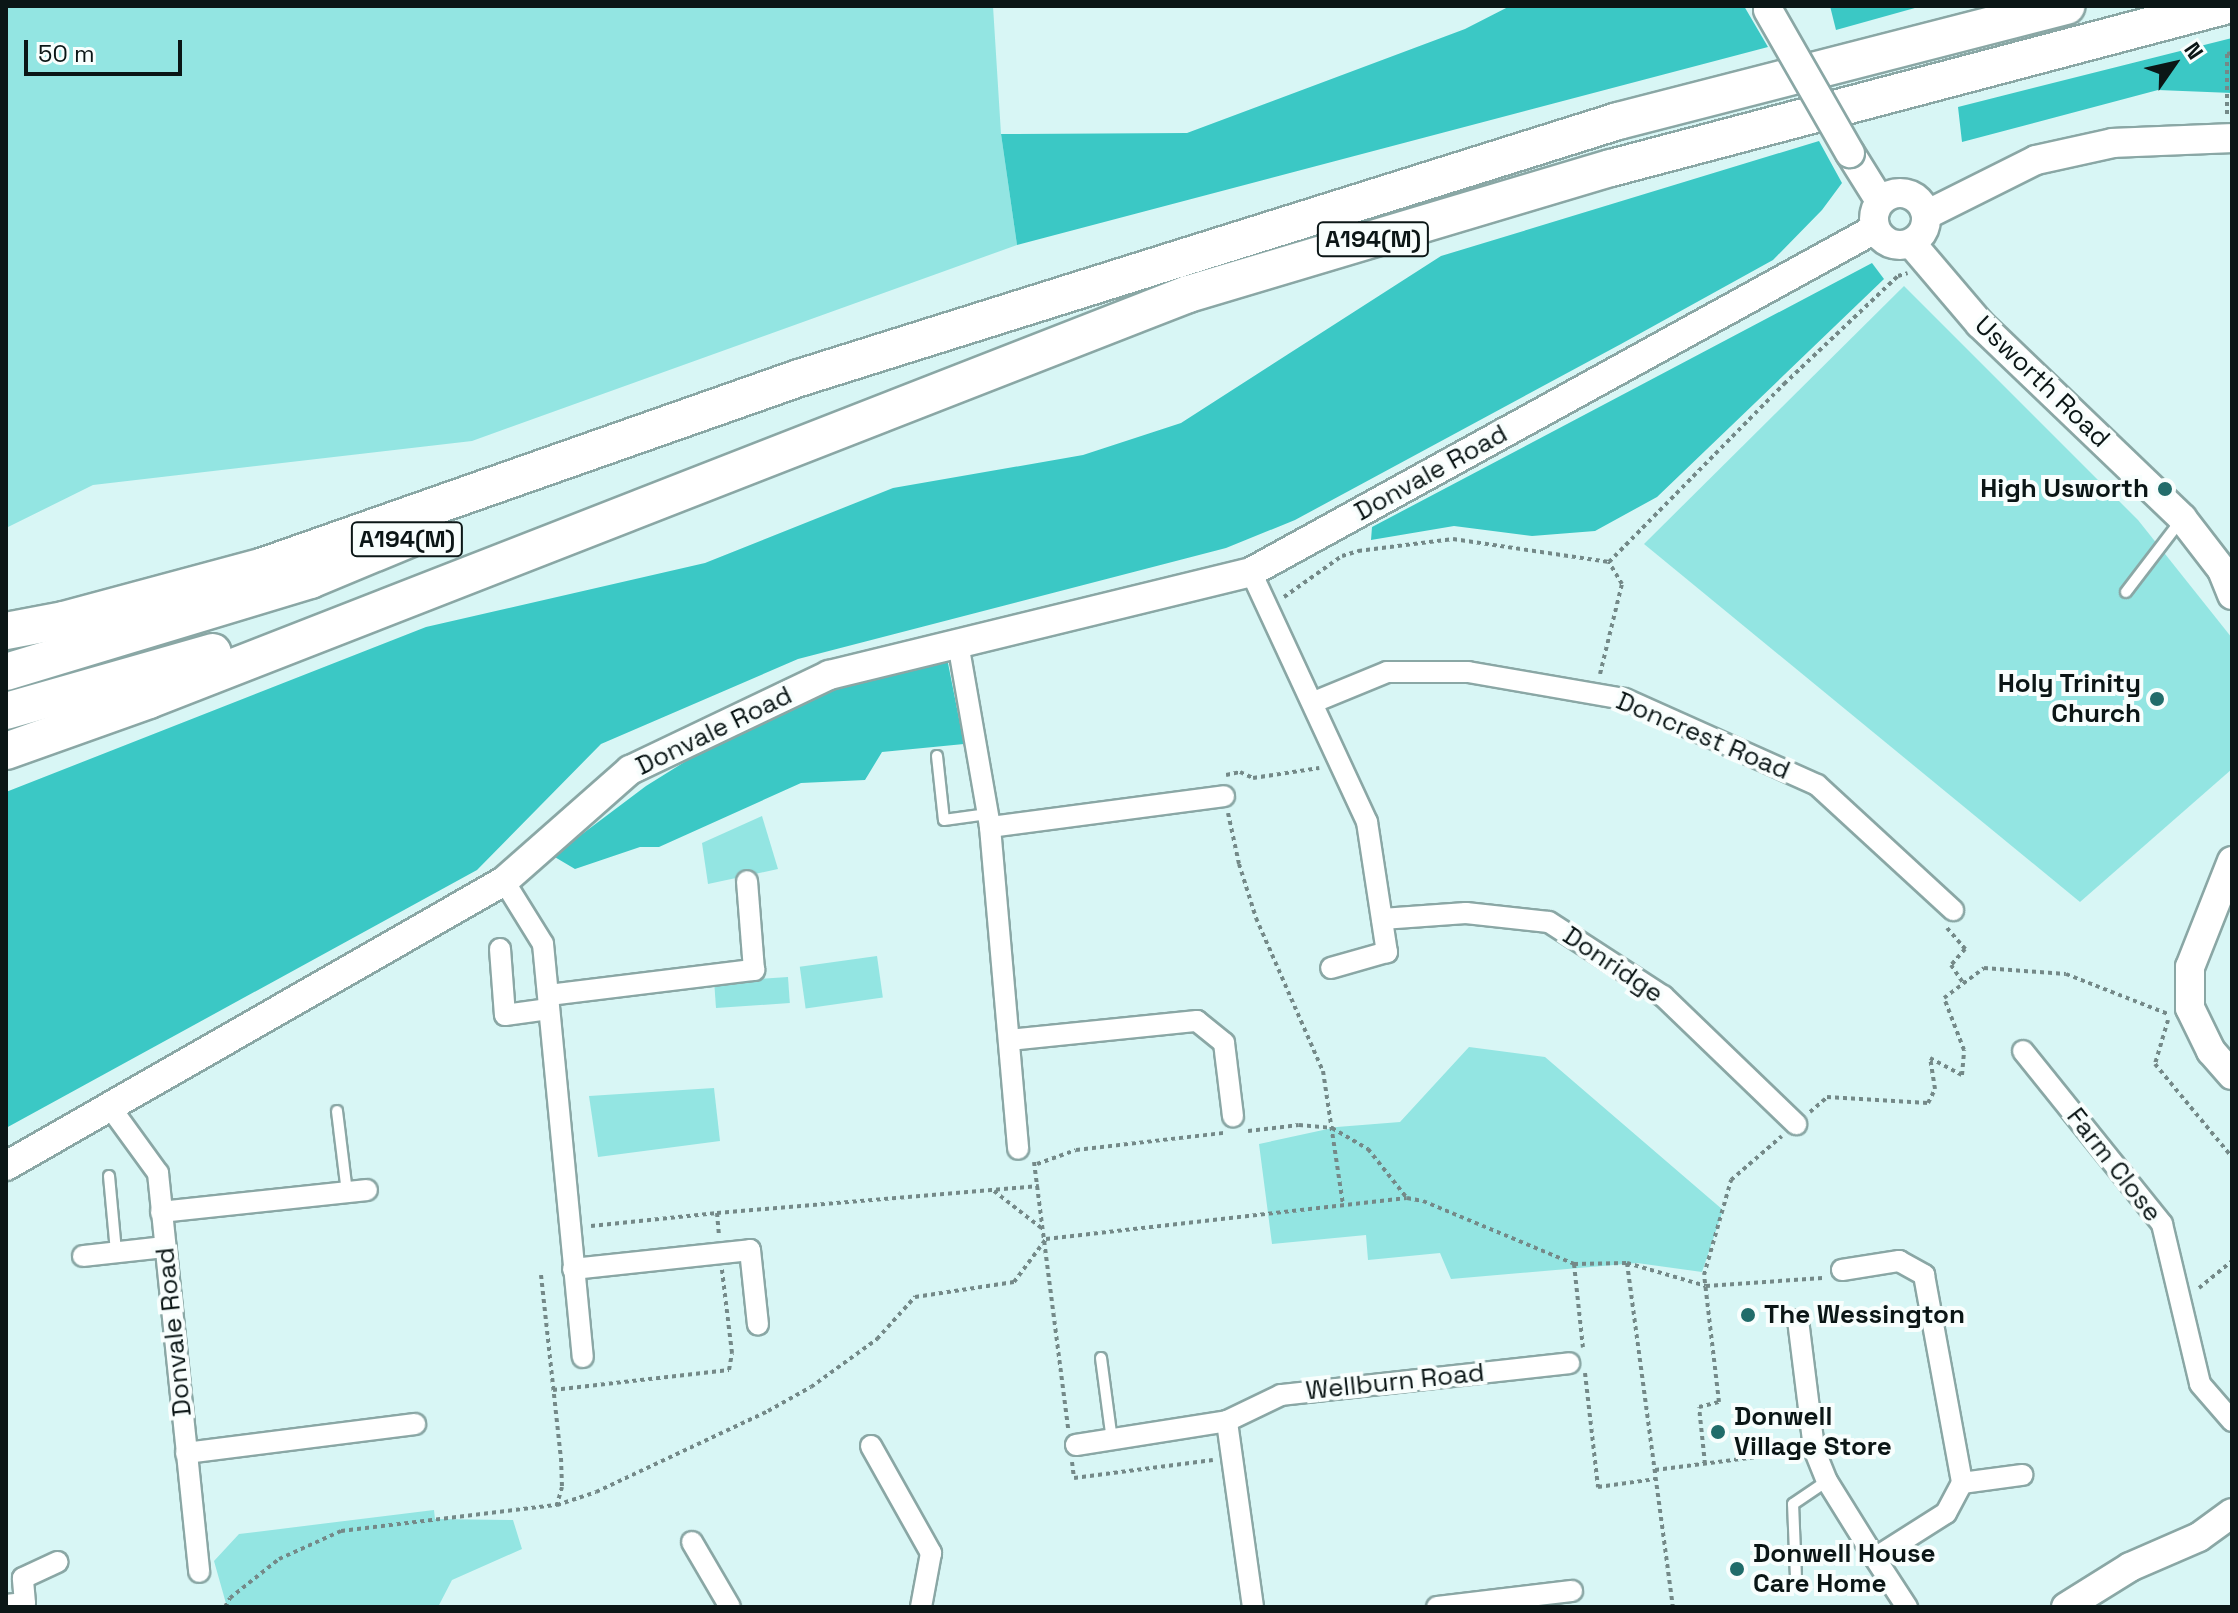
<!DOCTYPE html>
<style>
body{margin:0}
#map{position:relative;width:2238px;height:1613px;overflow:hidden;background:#d8f6f5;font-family:"Space Grotesk",sans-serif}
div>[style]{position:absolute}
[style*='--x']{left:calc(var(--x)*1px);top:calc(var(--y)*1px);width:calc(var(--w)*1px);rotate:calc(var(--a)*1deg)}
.green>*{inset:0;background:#93e5e2;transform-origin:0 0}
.forest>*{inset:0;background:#3bc8c5}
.path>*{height:4px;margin-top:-2px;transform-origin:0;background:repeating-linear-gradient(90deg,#748988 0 4px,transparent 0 8px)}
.roads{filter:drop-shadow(2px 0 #8aa7a5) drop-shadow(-2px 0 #8aa7a5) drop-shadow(0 2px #8aa7a5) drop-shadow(0 -2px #8aa7a5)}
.lane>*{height:10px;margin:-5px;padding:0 5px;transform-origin:5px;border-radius:5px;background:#fff}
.street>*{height:20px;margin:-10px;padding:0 10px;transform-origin:10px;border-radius:10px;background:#fff}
.secondary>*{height:28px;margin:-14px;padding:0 14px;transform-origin:14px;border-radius:14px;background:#fff}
.secondary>.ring{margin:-14px;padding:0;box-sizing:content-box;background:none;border:28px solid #fff;border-radius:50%}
.highway>*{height:36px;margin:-18px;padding:0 18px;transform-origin:18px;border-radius:18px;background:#fff}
.bridges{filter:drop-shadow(2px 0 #8aa7a5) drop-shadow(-2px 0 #8aa7a5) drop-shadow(0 2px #8aa7a5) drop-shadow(0 -2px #8aa7a5)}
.secondary-bridge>*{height:28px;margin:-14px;padding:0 14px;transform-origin:14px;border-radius:14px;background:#fff}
.dots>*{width:22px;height:22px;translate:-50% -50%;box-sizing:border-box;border:4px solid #f8fefd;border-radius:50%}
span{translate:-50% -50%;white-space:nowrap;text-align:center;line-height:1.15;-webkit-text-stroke:8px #f8fefd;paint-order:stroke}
.shield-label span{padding:2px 6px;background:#f8fefd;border:2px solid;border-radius:6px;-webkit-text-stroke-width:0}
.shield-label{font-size:24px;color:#0b1616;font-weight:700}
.street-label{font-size:26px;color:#0b1616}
.poi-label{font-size:26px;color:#0b1616;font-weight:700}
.right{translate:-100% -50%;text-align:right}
.left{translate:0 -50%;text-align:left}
.frame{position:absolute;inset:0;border:8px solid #0b1616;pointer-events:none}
.north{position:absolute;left:2134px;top:24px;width:80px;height:80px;-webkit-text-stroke:6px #f8fefd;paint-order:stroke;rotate:56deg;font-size:22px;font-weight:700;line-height:32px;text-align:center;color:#0b1616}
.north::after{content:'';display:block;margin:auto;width:28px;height:36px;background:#0b1616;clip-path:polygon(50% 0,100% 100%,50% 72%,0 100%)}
.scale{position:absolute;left:24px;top:40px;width:158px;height:36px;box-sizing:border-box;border:4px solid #0b1616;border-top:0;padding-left:10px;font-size:24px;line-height:28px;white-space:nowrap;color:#0b1616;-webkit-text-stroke:6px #f8fefd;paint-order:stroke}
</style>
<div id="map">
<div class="green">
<div style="clip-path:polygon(6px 6px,993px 6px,1001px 134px,1017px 245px,472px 441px,93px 485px,6px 528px)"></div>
<div style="clip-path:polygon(1904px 286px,2138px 520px,2232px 638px,2232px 769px,2080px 902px,1644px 544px)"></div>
<div style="clip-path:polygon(762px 816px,778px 869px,708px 884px,702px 843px)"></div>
<div style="left:877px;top:956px;width:42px;height:78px;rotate:82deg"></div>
<div style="left:788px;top:977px;width:26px;height:74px;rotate:86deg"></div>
<div style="clip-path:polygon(1469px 1047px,1545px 1057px,1723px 1210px,1702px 1272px,1637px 1263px,1451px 1279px,1440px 1253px,1368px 1260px,1366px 1235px,1272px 1244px,1259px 1144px,1337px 1127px,1400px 1122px)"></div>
<div style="clip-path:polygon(714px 1088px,720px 1141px,598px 1157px,589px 1096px)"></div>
<div style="clip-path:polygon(434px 1510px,435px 1519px,513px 1520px,522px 1549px,452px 1580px,438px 1607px,227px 1607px,214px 1561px,239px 1534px)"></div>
</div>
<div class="forest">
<div style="clip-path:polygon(1510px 6px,1744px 6px,1768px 47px,1017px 245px,1001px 134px,1187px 133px,1465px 29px)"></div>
<div style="clip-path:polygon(1830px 6px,1922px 6px,1836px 30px)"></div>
<div style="clip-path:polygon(2232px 38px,2232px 93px,2158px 90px,1962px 142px,1958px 107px)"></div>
<div style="clip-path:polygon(1819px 141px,1842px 183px,1822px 210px,1773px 260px,1621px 344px,1295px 520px,1226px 548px,798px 659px,601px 744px,477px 870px,6px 1128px,6px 792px,426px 627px,705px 563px,893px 488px,1083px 455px,1181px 423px,1441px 256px)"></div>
<div style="clip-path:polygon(1872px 263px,1884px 279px,1657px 497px,1595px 531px,1532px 536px,1454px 526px,1371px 540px,1372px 527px)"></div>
<div style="clip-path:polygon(947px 658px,964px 744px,882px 752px,865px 780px,801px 783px,659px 847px,640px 847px,575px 869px,553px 856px,646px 786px,707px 748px,832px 689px)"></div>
</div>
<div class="path">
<div style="--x:2227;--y:114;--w:60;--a:-90"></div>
<div style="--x:2227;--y:54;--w:5;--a:-11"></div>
<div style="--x:1284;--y:597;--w:71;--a:-35.3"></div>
<div style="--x:1342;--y:556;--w:17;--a:-17"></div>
<div style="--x:1358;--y:551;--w:96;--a:-7.2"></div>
<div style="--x:1453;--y:539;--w:158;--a:8.4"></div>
<div style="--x:1600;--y:674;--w:93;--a:-76.3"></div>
<div style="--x:1622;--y:584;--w:26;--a:-121"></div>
<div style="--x:1609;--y:562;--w:250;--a:-45.5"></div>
<div style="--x:1784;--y:384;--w:157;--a:-43.5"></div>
<div style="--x:1898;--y:276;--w:10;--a:-17"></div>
<div style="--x:1226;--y:775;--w:14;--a:-12"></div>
<div style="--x:1240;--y:772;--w:14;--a:25"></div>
<div style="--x:1253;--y:778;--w:67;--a:-8.6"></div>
<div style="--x:1228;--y:813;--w:52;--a:77.8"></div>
<div style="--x:1239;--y:864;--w:57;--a:72.5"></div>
<div style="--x:1256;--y:918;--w:167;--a:66.4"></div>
<div style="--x:1323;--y:1071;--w:135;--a:81.5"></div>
<div style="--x:1947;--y:928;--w:28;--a:49"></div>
<div style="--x:1965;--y:949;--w:21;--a:131"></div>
<div style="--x:1951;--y:965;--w:22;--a:56"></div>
<div style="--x:2168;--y:1020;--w:46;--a:106.5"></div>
<div style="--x:2155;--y:1064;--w:121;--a:50.4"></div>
<div style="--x:1810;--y:1112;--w:23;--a:-41"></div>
<div style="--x:1827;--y:1097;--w:101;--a:3.4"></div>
<div style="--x:1928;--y:1103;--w:16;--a:-63"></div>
<div style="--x:1935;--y:1089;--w:31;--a:-99"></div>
<div style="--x:1930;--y:1058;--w:36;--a:28"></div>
<div style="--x:1962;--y:1075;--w:25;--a:-85"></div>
<div style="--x:1964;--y:1050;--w:56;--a:-111"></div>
<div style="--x:1944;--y:998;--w:50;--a:-36.9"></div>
<div style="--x:1984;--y:968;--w:82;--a:4.2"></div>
<div style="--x:2066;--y:974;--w:110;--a:21.4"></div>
<div style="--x:1248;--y:1131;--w:51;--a:-6.7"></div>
<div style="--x:1299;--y:1125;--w:33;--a:5"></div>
<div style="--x:1332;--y:1128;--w:42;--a:30.3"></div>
<div style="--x:1368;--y:1149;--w:61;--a:51.6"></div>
<div style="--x:1034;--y:1162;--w:269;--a:82.7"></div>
<div style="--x:1037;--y:1164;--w:41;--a:-19.7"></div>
<div style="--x:1076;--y:1150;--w:149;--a:-6.6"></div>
<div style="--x:994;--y:1191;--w:63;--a:38"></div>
<div style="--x:717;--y:1213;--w:323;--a:-4.8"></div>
<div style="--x:591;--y:1226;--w:127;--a:-5.9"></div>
<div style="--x:717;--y:1213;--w:21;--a:85"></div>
<div style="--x:1627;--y:1263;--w:347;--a:82.4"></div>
<div style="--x:1574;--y:1264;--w:53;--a:-1.1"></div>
<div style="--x:1627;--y:1263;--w:82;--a:16.2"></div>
<div style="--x:1706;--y:1286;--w:117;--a:-3.9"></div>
<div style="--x:541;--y:1275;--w:184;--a:83.8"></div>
<div style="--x:561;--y:1458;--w:29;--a:88"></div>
<div style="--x:562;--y:1487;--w:19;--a:106"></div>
<div style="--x:2199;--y:1288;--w:43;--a:-39.3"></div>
<div style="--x:1585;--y:1373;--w:115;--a:83.5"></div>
<div style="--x:1598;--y:1487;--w:59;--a:-7.9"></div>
<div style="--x:553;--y:1390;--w:177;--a:-6.5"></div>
<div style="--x:729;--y:1370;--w:17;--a:-80"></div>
<div style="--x:732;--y:1353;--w:84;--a:-96.9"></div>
<div style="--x:1072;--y:1462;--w:16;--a:83"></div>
<div style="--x:1074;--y:1478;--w:140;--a:-7.4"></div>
<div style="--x:1705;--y:1464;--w:57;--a:-96"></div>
<div style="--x:1699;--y:1407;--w:21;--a:-14"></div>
<div style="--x:1719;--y:1402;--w:128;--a:-96.7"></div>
<div style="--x:1704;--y:1275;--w:99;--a:-74.1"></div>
<div style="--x:1731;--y:1180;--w:67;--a:-40.8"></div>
<div style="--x:1655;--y:1470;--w:141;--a:-7.3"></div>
<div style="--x:225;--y:1607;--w:10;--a:-61"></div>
<div style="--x:230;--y:1598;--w:63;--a:-38.5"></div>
<div style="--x:279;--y:1559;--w:68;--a:-24.3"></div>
<div style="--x:341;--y:1531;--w:218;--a:-6.9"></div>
<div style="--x:557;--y:1505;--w:41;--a:-18.4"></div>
<div style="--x:596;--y:1492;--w:190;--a:-25.2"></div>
<div style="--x:768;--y:1411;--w:49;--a:-29.2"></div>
<div style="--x:811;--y:1387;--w:82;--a:-36"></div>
<div style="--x:877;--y:1339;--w:57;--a:-47.9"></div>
<div style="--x:915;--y:1297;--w:100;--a:-8.6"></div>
<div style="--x:1014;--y:1282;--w:54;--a:-53.3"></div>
<div style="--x:1046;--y:1239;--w:363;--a:-6.5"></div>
<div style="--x:1407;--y:1198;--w:16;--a:11"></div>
<div style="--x:1423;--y:1201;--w:164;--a:22.6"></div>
<div style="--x:1574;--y:1264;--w:84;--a:83.9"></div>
</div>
<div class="roads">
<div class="lane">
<div style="--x:2126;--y:592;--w:91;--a:-52.6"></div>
<div style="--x:937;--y:756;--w:64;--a:83.8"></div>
<div style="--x:944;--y:820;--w:44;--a:-7.8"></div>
<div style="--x:337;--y:1111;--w:82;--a:83"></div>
<div style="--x:109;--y:1176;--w:75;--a:84.7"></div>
<div style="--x:1101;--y:1358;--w:83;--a:82.4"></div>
<div style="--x:1796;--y:1578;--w:74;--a:-92.3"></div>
<div style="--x:1793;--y:1504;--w:41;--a:-34.1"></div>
</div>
<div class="street">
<div style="--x:1251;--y:572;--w:276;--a:65.1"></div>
<div style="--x:1367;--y:822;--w:132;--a:81.3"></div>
<div style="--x:1387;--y:952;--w:58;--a:164.1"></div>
<div style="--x:958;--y:643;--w:187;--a:80.1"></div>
<div style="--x:990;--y:827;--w:323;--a:85"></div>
<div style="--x:1314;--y:702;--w:79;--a:-22.3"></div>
<div style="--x:1387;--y:672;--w:81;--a:0"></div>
<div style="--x:1468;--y:672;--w:159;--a:9.8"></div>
<div style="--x:1625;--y:699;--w:210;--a:24.1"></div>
<div style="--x:1817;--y:785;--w:185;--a:42.6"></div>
<div style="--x:990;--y:827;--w:236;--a:-7.5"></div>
<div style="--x:504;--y:881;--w:74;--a:58.2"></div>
<div style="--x:543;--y:944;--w:415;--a:84.5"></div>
<div style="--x:1382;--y:919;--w:84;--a:-4.1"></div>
<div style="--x:1466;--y:913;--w:83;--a:6.2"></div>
<div style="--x:1549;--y:922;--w:136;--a:33"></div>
<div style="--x:1663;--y:996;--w:185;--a:43.9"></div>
<div style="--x:500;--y:949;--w:66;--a:85.7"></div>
<div style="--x:505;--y:1015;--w:44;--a:-7.8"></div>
<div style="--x:549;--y:995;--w:207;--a:-7"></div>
<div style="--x:754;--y:970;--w:89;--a:-94.5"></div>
<div style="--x:1009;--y:1040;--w:189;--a:-5.8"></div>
<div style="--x:1197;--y:1021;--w:35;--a:39"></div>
<div style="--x:1224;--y:1043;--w:74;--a:83"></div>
<div style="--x:2023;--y:1051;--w:222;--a:51.2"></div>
<div style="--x:2162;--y:1224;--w:164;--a:76.6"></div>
<div style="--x:2200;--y:1384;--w:49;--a:49.1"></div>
<div style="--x:110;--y:1107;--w:82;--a:54"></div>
<div style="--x:158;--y:1173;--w:401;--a:84.1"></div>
<div style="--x:161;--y:1212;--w:207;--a:-6.1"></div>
<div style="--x:83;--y:1256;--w:81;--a:-6.3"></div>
<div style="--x:573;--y:1269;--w:178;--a:-6.1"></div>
<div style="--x:750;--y:1250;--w:75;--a:83.9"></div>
<div style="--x:1842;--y:1270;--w:58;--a:-9"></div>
<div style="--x:1899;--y:1261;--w:29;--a:29"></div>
<div style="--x:1924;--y:1275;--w:211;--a:79.6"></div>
<div style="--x:1962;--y:1483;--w:34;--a:118"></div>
<div style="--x:1946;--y:1513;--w:84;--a:147.6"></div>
<div style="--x:1875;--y:1558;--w:59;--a:56.9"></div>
<div style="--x:1798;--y:1320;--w:130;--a:82.9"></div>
<div style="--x:1814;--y:1449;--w:35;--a:68"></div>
<div style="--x:1827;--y:1481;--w:91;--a:58.1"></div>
<div style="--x:1076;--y:1445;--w:153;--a:-9"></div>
<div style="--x:871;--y:1446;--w:123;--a:60.7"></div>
<div style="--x:931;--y:1553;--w:55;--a:100.5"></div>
<div style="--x:186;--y:1453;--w:231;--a:-7.2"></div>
<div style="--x:1962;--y:1483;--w:61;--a:-7.6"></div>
<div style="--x:692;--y:1542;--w:75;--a:59.7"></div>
<div style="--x:6;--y:1605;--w:19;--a:-6"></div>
<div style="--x:25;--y:1603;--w:25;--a:-95"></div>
<div style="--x:23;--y:1578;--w:38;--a:-25"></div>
<div style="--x:1253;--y:1607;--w:188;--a:-98"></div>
<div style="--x:1227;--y:1421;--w:60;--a:-25.7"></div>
<div style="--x:1281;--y:1395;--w:290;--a:-6.3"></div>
<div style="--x:1437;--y:1607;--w:136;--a:-6.8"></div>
</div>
<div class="secondary">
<div style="--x:1850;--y:153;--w:57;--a:58"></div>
<div class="ring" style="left:1874px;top:193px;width:24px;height:24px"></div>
<div style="--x:1926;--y:215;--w:123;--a:-26.6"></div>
<div style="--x:2036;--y:160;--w:79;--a:-12.4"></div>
<div style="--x:2113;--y:143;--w:119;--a:-2.4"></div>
<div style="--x:1911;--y:243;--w:106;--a:49.6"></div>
<div style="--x:1980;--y:324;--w:280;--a:43.8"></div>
<div style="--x:2182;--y:518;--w:66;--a:52.4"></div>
<div style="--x:2222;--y:570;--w:27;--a:68"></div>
<div style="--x:2232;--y:861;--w:114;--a:111.6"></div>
<div style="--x:2190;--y:967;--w:41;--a:90"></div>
<div style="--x:2190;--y:1008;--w:48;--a:64"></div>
<div style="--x:2211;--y:1051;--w:32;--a:49"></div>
<div style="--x:6;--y:1166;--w:574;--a:-29.78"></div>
<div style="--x:504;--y:881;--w:168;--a:-41.4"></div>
<div style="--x:630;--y:770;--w:221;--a:-25.5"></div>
<div style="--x:829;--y:675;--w:434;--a:-13.7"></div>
<div style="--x:1251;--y:572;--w:712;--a:-28.8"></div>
<div style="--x:2066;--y:1607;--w:75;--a:-32"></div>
<div style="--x:2130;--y:1567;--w:75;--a:-23.5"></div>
<div style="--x:2199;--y:1537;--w:41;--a:-36"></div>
</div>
<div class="highway">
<div style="--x:6;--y:631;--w:59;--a:-10.7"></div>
<div style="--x:64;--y:620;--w:204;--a:-15.1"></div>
<div style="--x:261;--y:567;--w:570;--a:-19.36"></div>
<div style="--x:799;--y:378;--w:858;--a:-17.42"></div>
<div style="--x:1618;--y:121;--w:463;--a:-14.4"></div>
<div style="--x:6;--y:672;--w:318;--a:-16.8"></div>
<div style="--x:310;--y:580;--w:107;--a:-22.5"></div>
<div style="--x:6;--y:711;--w:215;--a:-15.9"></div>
<div style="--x:6;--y:751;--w:152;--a:-19.6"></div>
<div style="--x:149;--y:700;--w:1116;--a:-21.34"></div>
<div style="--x:1188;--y:294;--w:441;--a:-16.6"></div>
<div style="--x:1611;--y:168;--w:634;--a:-14.8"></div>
</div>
</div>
<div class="bridges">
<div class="secondary-bridge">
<div style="--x:1768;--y:10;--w:165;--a:60.2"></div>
</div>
</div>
<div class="dots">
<div style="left:2165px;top:489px;background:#216c6a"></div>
<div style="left:2157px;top:699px;background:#216c6a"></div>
<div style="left:1748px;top:1315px;background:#216c6a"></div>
<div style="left:1718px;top:1432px;background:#216c6a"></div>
<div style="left:1737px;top:1569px;background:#216c6a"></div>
</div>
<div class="shield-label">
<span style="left:1373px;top:239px">A194(M)</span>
<span style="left:407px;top:539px">A194(M)</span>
</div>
<div class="street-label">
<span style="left:2042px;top:382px;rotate:44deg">Usworth Road</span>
<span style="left:1431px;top:473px;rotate:-29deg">Donvale Road</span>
<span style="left:714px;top:731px;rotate:-26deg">Donvale Road</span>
<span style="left:1703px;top:736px;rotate:23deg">Doncrest Road</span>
<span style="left:1613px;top:965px;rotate:34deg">Donridge</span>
<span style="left:2114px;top:1165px;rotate:52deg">Farm Close</span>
<span style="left:174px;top:1332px;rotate:-96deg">Donvale Road</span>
<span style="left:1395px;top:1382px;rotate:-6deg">Wellburn Road</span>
</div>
<div class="poi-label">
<span class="right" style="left:2149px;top:489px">High Usworth</span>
<span class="right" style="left:2141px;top:699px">Holy Trinity<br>Church</span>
<span class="left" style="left:1764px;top:1315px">The Wessington</span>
<span class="left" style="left:1734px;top:1432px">Donwell<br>Village Store</span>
<span class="left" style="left:1753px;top:1569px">Donwell House<br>Care Home</span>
</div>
<div class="frame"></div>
<div class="north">N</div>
<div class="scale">50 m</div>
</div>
